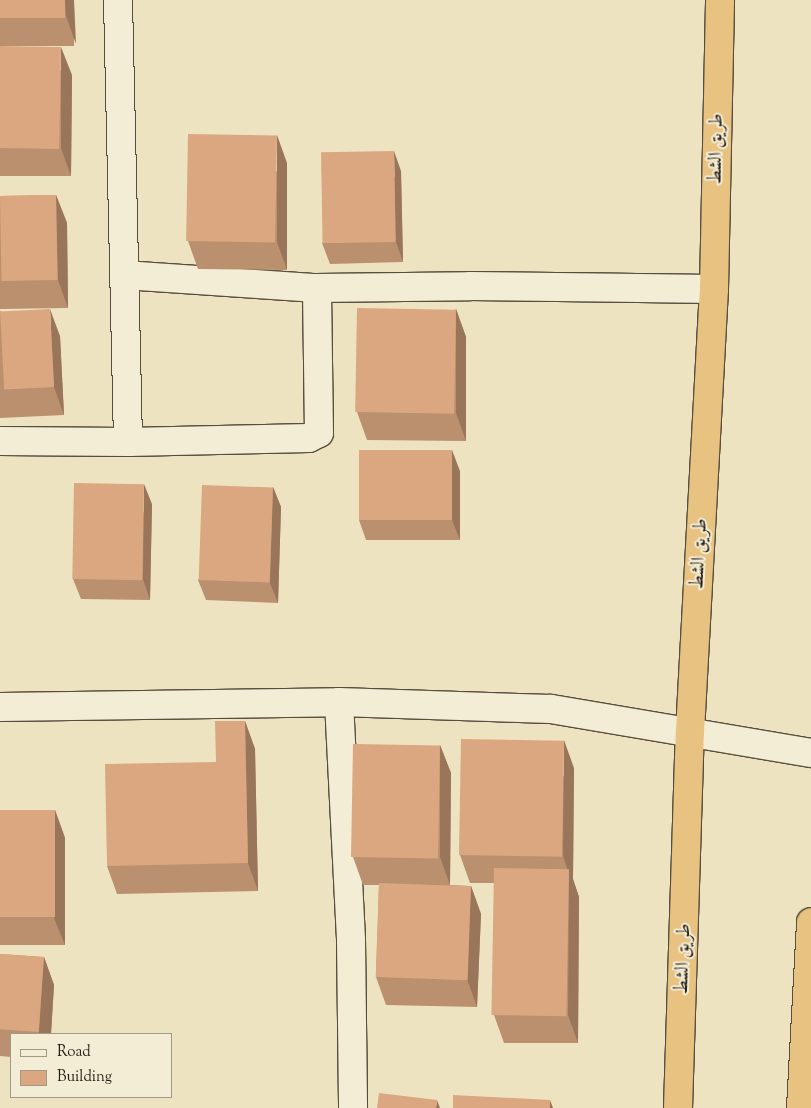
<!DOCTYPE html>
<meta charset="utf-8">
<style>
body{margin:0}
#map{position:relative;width:811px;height:1108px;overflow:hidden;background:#eee3c0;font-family:"Sorts Mill Goudy",Amiri,serif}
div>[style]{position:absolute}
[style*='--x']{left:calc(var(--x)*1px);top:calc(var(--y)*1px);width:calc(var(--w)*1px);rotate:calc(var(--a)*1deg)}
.roads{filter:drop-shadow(1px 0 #574e3f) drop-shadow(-1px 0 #574e3f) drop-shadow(0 1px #574e3f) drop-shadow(0 -1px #574e3f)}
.street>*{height:28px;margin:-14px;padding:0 14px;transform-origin:14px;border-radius:14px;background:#f4edd6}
.highway>*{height:28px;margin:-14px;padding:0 14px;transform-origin:14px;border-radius:14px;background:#e7c280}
.wall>*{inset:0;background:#bb906e;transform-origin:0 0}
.shaded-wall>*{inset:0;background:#99755a}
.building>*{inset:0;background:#daa780;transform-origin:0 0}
span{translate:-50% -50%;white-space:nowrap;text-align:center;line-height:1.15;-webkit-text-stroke:4px #f4edd6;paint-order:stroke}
.street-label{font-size:19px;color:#251c14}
.legend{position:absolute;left:10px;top:1033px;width:162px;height:65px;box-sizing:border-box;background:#f4edd6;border:1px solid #a19988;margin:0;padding:6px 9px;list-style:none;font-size:15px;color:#251c14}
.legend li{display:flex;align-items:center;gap:10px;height:25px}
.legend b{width:25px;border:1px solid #a19988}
</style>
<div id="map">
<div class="roads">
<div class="street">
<div style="--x:118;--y:0;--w:442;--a:88.7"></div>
<div style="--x:128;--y:442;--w:181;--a:-1.3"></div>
<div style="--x:309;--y:438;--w:11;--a:-27"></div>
<div style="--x:319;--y:433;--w:145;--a:-90.8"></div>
<div style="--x:317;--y:288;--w:153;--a:-0.7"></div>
<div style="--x:470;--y:286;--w:244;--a:0.7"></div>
<div style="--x:124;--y:275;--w:193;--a:3.9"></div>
<div style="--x:0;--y:441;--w:128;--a:0.4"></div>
<div style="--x:339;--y:702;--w:238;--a:87.1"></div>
<div style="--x:351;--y:940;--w:168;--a:89.3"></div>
<div style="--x:0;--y:707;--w:339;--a:-0.8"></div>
<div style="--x:339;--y:702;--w:212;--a:1.9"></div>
<div style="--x:551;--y:709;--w:264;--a:9.6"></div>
</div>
<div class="highway">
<div style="--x:678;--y:1108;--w:376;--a:-88.2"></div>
<div style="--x:690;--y:732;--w:444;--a:-86.9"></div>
<div style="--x:714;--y:289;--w:289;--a:-88.8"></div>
<div style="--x:801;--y:1108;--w:186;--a:-86.9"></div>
</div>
</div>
<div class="wall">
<div style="left:0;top:0;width:74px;height:46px"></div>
<div style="clip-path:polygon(0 46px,72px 75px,71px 176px,0 176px)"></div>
<div style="clip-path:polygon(287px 163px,287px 270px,198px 269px,188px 241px)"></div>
<div style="clip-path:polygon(401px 171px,403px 262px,330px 264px,322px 243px)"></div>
<div style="clip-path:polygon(56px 195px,67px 223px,68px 308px,0 309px,0 196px)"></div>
<div style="clip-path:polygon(456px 309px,466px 337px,466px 441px,367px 440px,357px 412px)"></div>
<div style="clip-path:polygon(0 311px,60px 336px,64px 415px,0 418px)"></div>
<div style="clip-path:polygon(460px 471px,460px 540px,366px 540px,359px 520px)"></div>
<div style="clip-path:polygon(273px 487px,281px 507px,278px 603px,206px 600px,198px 580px)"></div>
<div style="clip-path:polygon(152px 504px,150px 600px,81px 599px,73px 579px)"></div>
<div style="clip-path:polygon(245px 721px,255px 749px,258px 891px,117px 894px,107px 866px,216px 762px)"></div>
<div style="clip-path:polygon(440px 745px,451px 773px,450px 885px,471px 886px,481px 914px,477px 1007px,386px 1005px,376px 977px,379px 885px,363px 885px,353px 857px)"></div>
<div style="clip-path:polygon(574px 768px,573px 879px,579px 897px,578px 1043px,504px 1043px,494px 1015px,494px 883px,470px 883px,460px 855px)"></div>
<div style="clip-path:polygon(0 810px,55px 810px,65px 838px,65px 945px,0 945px)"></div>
<div style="clip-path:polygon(0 954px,44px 957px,54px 985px,51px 1034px,11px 1034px,11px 1057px,0 1056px)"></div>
</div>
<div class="shaded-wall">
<div style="clip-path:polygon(65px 0,74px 0,76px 44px,66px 16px)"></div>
<div style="clip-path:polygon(61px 47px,72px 75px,71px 176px,61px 148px)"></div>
<div style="clip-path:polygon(277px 135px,287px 163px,287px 270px,277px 242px)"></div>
<div style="clip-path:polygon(394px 151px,401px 171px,403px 262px,396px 242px)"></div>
<div style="clip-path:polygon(56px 195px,67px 223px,68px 308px,58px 280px)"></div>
<div style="clip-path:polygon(50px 309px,60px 336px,64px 415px,54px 387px)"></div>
<div style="clip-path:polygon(456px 309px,466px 337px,466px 441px,456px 413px)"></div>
<div style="clip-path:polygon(452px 450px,460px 471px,460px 540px,452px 520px)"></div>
<div style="clip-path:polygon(144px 484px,152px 504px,150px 600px,143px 579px)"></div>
<div style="clip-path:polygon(273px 487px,281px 507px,278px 603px,270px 583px)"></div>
<div style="clip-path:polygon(245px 721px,255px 749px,258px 891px,248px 863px)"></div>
<div style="clip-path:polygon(564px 740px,574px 768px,573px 879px,579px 897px,578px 1043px,568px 1015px,569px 874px,563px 856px)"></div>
<div style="clip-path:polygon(440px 745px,451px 773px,450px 885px,440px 857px)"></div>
<div style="clip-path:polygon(55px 810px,65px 838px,65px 945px,54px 918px)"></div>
<div style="clip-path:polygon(471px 886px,481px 914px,477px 1007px,467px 979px)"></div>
<div style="clip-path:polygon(44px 957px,54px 985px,51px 1034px,39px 1034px,39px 1032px)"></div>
<div style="clip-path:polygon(437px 1100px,440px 1108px,436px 1108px)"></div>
<div style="clip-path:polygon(550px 1100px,553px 1108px,550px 1108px)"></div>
</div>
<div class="building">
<div style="left:0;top:0;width:65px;height:18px"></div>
<div style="left:0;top:46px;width:61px;height:102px;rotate:1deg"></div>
<div style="left:188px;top:134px;width:89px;height:107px;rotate:1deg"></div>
<div style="left:394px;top:151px;width:91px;height:73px;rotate:89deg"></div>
<div style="left:56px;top:195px;width:85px;height:56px;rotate:89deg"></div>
<div style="left:357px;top:308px;width:99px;height:104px;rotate:1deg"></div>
<div style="left:50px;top:309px;width:78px;height:50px;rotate:87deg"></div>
<div style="left:452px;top:450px;width:70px;height:93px;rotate:90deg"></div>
<div style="left:74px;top:483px;width:70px;height:96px;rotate:1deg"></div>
<div style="left:202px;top:485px;width:71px;height:95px;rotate:2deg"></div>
<div style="clip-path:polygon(215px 721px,245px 721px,248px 863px,107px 866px,105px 764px,216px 762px)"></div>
<div style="left:461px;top:739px;width:103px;height:116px;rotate:1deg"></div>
<div style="left:353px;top:744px;width:87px;height:113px;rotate:1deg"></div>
<div style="left:0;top:810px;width:55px;height:107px"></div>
<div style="left:494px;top:868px;width:75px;height:147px;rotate:1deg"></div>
<div style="left:379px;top:883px;width:92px;height:94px;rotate:2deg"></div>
<div style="left:0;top:954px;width:44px;height:75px;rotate:4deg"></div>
<div style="clip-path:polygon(379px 1093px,437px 1100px,436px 1108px,377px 1108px)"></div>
<div style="clip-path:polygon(453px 1095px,550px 1100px,550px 1108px,453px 1108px)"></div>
</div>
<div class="street-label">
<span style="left:717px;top:149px;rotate:-89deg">طريق الشط</span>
<span style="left:700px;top:554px;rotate:-87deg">طريق الشط</span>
<span style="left:684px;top:959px;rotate:-88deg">طريق الشط</span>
</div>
<ul class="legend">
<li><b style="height:6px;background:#f4edd6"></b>Road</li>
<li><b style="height:14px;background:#daa780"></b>Building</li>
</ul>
</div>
